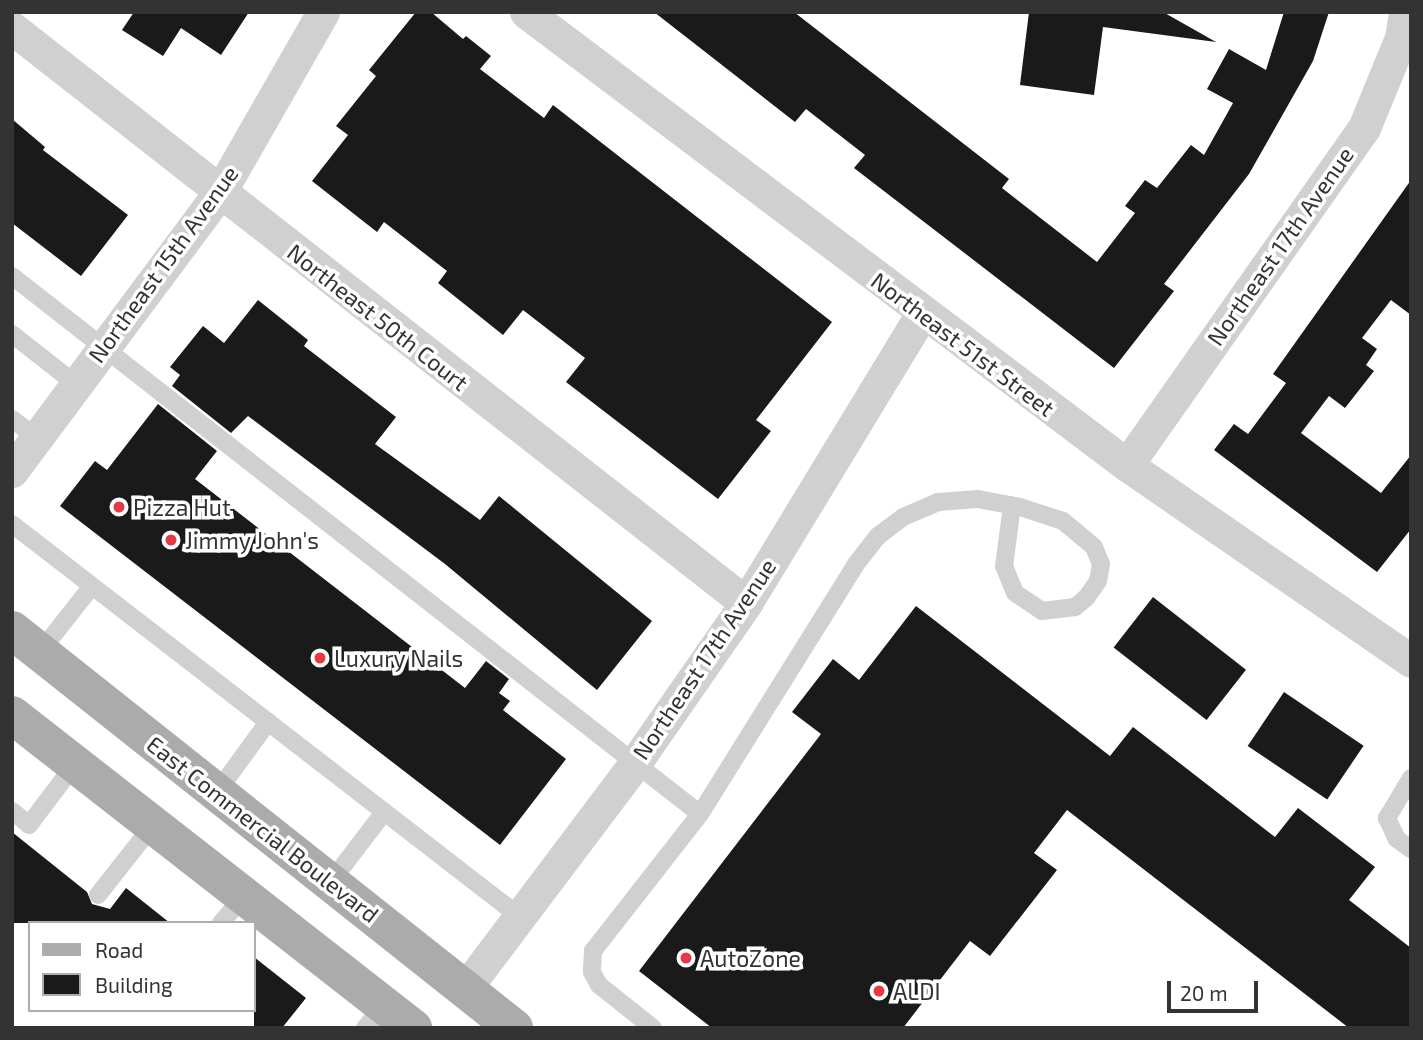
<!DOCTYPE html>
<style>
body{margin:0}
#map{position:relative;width:1423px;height:1040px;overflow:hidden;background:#fff;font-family:"Exo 2",sans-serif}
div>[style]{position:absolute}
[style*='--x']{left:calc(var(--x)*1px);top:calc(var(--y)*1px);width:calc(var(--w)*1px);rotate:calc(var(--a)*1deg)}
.building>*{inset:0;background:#1a1a1a;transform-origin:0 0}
.service>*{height:18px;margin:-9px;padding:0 9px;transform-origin:9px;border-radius:9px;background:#d0d0d0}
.minor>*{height:33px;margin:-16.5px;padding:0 16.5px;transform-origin:16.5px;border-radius:16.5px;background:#d0d0d0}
.primary>*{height:38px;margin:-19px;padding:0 19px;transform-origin:19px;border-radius:19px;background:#ababab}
.dots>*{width:19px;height:19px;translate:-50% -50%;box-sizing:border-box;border:4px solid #fff;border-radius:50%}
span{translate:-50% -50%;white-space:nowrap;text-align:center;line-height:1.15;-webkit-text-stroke:7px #fff;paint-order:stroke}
.street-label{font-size:23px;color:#333}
.poi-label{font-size:23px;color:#333}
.left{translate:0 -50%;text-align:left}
.frame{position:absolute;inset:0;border:14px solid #333;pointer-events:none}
.legend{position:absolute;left:28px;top:921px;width:228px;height:91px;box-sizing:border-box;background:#fff;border:2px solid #adadad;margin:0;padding:9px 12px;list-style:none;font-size:21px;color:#333}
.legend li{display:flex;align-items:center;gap:14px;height:35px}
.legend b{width:35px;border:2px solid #adadad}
.scale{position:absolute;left:1167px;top:981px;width:91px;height:32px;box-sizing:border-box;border:4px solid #333;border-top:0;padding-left:9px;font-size:21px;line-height:24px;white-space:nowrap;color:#333;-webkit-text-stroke:5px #fff;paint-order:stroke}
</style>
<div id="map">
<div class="building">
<div style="clip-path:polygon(134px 12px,249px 12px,221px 55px,181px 28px,163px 56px,122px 30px)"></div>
<div style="clip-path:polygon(416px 12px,431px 12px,463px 39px,466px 36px,491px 56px,480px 69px,544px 118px,553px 105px,832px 322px,756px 420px,771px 431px,718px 499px,566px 382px,585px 358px,523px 310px,503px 335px,438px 283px,447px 271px,384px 222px,377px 232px,312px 181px,348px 135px,336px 126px,376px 76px,369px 70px)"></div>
<div style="clip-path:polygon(654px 12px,794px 12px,1009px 179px,1002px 188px,1097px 262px,1135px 213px,1125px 206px,1145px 180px,1157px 188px,1191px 145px,1204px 155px,1233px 103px,1207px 89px,1229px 49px,1266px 70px,1284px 12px,1329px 12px,1313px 61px,1249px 174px,1164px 284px,1174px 291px,1114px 368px,854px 168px,865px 155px,806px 109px,795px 122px)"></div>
<div style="clip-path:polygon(1029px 12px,1163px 12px,1216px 42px,1103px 27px,1094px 95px,1020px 85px)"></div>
<div style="clip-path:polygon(12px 119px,45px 147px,43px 150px,128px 215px,81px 276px,12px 223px)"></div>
<div style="clip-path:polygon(1411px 180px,1411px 315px,1391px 300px,1362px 338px,1377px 349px,1366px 365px,1374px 371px,1345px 408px,1329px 396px,1301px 433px,1381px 493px,1411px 455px,1411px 529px,1377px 572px,1214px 450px,1234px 424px,1248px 434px,1286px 383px,1273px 374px)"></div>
<div style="clip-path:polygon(258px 300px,308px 340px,304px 346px,396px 417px,375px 444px,480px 520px,499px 496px,652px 621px,597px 690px,445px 564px,248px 416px,231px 433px,172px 386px,180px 375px,170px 367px,203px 326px,224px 343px)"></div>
<div style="clip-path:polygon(158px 404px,217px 451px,195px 479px,465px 688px,486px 661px,509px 679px,499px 693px,510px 701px,503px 710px,566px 759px,500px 845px,60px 506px,95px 461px,107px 470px)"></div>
<div style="left:1153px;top:597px;width:118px;height:64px;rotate:38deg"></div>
<div style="clip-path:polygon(916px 606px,1110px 756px,1133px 727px,1275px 837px,1298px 808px,1375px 867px,1349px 900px,1411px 948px,1411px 1028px,1349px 1028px,1067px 810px,1034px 853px,1057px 870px,990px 956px,970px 941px,903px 1028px,712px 1028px,639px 971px,821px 734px,792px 712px,833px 659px,859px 680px)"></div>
<div style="left:1284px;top:692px;width:96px;height:65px;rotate:34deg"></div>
<div style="clip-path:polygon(12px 832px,87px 892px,92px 904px,110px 909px,126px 888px,170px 923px,12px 923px)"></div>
<div style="clip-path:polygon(254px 957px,306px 998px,282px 1028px,254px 1028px)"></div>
</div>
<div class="service">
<div style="--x:12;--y:276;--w:873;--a:38.02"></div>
<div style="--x:700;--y:814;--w:174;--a:128"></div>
<div style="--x:593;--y:951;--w:21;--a:93"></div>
<div style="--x:592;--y:972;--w:15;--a:62"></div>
<div style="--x:599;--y:985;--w:69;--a:38.5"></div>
<div style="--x:12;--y:334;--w:83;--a:38.1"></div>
<div style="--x:12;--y:419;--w:31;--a:37"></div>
<div style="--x:12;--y:524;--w:641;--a:37.71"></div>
<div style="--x:40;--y:652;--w:84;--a:-51.8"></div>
<div style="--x:1411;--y:778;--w:47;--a:121"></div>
<div style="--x:1387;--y:818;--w:23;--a:65"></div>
<div style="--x:1397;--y:839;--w:17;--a:36"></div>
<div style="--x:217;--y:792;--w:87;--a:-53.9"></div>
<div style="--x:12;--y:811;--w:22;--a:39"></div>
<div style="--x:29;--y:825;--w:76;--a:-53"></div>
<div style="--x:700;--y:814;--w:295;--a:-58"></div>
<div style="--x:856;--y:564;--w:36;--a:-52"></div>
<div style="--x:878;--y:536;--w:31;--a:-37"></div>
<div style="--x:903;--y:517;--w:38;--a:-23"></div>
<div style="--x:938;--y:502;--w:40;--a:-4.3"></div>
<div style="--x:978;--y:499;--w:43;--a:10.8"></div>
<div style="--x:1020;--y:507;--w:45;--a:18"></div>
<div style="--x:1063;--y:521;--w:40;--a:40"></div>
<div style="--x:1094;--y:547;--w:18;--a:68"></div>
<div style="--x:1101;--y:564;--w:17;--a:100"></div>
<div style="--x:1098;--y:581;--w:19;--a:125"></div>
<div style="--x:1087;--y:597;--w:16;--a:140"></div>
<div style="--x:1075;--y:607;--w:33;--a:173"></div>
<div style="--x:1042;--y:611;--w:32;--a:-146"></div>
<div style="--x:1015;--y:593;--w:29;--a:-112"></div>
<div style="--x:1004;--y:566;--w:61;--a:-82.4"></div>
<div style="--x:330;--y:883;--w:89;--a:-52.7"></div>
<div style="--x:98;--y:895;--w:89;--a:-51.8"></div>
<div style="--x:221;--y:923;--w:35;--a:-50"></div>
<div style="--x:365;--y:1028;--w:30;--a:-50"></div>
</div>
<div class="minor">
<div style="--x:526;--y:12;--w:753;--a:37.01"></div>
<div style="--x:1127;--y:465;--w:345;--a:34.6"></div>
<div style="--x:12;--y:28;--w:932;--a:38.07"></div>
<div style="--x:1127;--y:465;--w:412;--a:-54.9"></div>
<div style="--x:1364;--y:128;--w:97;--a:-67.7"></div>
<div style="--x:1401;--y:38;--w:26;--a:-81"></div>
<div style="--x:12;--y:471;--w:348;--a:-53.3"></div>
<div style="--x:220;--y:192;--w:207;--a:-60.2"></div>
<div style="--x:465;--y:989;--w:283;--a:-53"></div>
<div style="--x:635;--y:763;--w:195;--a:-55.2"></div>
<div style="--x:746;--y:603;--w:337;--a:-58.7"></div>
</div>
<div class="primary">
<div style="--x:12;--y:630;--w:641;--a:38.41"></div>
<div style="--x:12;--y:715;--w:509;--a:37.97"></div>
</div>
<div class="dots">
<div style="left:119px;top:507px;background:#e63946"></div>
<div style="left:171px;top:540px;background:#e63946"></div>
<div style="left:320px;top:658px;background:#e63946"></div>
<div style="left:686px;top:958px;background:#e63946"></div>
<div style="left:879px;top:991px;background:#e63946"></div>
</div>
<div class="street-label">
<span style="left:1280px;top:246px;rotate:-55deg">Northeast 17th Avenue</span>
<span style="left:163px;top:264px;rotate:-54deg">Northeast 15th Avenue</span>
<span style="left:378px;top:317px;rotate:38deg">Northeast 50th Court</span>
<span style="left:963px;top:344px;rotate:37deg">Northeast 51st Street</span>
<span style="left:704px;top:659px;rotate:-56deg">Northeast 17th Avenue</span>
<span style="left:263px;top:829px;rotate:38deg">East Commercial Boulevard</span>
</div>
<div class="poi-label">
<span class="left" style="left:133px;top:507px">Pizza Hut</span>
<span class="left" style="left:185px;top:540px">Jimmy John's</span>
<span class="left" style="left:334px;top:658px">Luxury Nails</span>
<span class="left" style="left:700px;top:958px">AutoZone</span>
<span class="left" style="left:893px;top:991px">ALDI</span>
</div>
<div class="frame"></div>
<ul class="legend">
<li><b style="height:9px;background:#ababab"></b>Road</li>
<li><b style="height:19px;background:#1a1a1a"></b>Building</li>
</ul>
<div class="scale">20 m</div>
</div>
